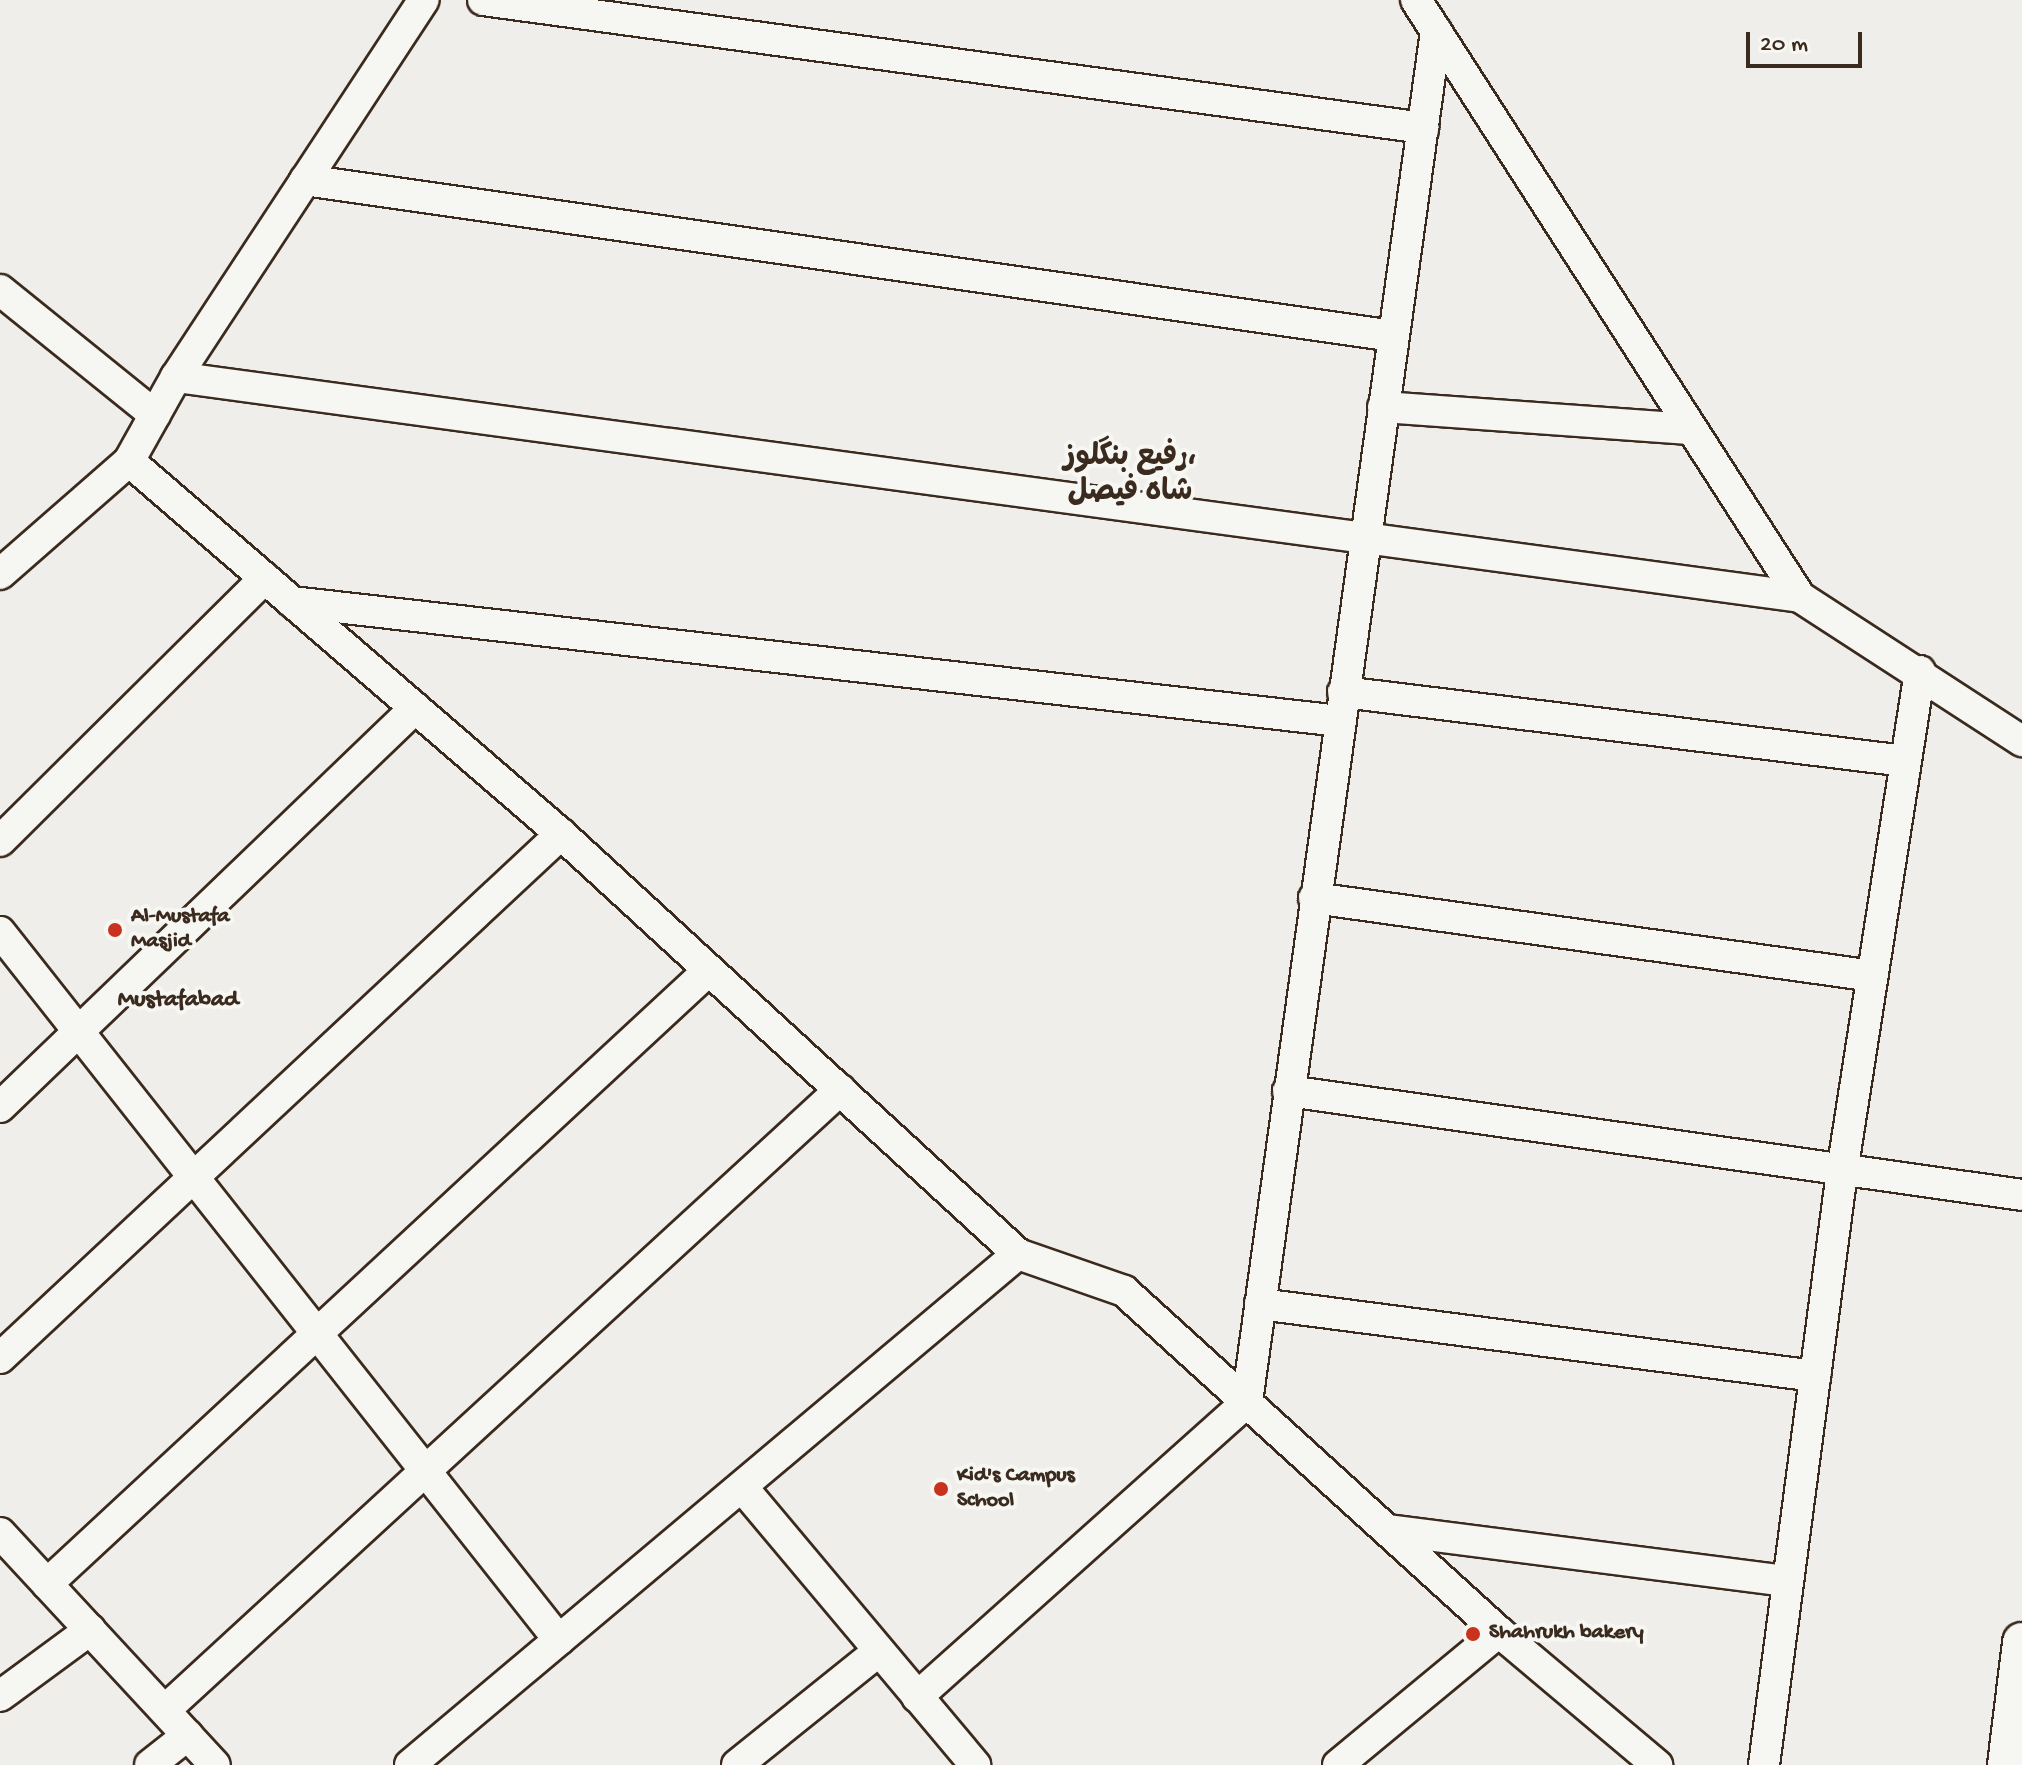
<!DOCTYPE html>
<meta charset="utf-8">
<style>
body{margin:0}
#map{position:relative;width:2022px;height:1765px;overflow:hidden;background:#efeeea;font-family:"Gochi Hand","Playpen Sans Arabic",sans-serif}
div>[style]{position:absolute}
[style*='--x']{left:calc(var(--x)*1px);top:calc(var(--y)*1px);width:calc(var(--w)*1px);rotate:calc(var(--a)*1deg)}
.roads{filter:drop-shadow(2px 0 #3b2a1e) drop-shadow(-2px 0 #3b2a1e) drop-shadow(0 2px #3b2a1e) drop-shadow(0 -2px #3b2a1e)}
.minor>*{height:30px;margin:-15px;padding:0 15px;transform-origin:15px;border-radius:15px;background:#f6f6f2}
.tertiary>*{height:38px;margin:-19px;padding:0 19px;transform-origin:19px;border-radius:19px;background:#f6f6f2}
.dots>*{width:22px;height:22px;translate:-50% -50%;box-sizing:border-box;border:4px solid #f6f6f2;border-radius:50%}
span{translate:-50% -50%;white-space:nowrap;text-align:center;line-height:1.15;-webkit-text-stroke:8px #f6f6f2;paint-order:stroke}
.poi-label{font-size:22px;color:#3b2a1e;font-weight:700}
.left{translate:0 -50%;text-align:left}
.neighbourhood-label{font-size:24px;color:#3b2a1e;font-weight:700}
.district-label{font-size:30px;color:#3b2a1e;font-weight:700}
.scale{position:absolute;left:1746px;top:32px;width:116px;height:36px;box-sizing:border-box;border:4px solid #3b2a1e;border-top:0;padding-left:10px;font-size:24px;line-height:28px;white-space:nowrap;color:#3b2a1e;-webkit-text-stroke:6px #f6f6f2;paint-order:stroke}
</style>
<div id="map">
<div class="roads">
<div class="minor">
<div style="--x:483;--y:0;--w:949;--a:7.75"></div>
<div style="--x:1416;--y:0;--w:710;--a:57.25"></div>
<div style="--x:1800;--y:597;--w:265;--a:33"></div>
<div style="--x:305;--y:180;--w:1099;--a:8.16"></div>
<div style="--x:0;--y:290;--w:199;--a:38.9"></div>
<div style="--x:176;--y:377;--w:1639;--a:7.71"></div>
<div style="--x:1383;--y:407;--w:307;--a:4.1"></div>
<div style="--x:129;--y:461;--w:571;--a:40.81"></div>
<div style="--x:561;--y:834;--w:621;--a:42.58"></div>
<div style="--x:1018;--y:1254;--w:112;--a:19.2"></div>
<div style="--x:1124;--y:1291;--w:507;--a:42.28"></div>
<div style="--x:1499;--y:1632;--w:207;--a:40.1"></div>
<div style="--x:0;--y:574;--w:171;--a:-41.2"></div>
<div style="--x:129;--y:461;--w:96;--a:-60.8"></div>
<div style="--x:176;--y:377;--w:451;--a:-56.7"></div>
<div style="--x:292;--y:602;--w:1054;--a:6.48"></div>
<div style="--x:1343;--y:692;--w:566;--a:7"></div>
<div style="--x:0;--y:841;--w:373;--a:-44.8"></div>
<div style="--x:1314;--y:898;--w:564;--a:7.94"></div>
<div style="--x:0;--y:932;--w:902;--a:51.71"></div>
<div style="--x:1288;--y:1091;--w:741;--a:8.06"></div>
<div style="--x:0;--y:1107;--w:576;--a:-43.87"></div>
<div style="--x:1260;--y:1304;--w:560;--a:7.39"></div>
<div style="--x:0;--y:1358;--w:768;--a:-43.05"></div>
<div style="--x:742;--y:1487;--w:363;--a:50"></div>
<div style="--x:1388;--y:1530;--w:403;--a:7.3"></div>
<div style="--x:0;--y:1533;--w:316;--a:47.2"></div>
<div style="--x:47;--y:1584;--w:903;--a:-42.85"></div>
<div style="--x:0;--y:1696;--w:112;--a:-36.3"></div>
<div style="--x:917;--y:1697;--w:443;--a:-41.8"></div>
<div style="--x:1247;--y:1402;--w:1384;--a:-82.15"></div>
<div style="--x:165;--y:1710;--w:917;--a:-42.57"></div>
<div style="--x:150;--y:1765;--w:48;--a:-38.3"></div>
<div style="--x:410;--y:1765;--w:794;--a:-40.05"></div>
<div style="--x:737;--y:1765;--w:182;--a:-38.8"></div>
<div style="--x:1338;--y:1765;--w:209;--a:-39.6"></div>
<div style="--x:1764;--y:1765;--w:598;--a:-82.51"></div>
<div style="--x:1842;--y:1172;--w:507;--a:-81.15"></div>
</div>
<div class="tertiary">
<div style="--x:2007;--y:1765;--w:124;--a:-83"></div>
</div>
</div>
<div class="dots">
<div style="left:115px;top:930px;background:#c8321e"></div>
<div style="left:941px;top:1489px;background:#c8321e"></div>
<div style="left:1473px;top:1634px;background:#c8321e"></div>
</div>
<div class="poi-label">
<span class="left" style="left:131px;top:930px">Al-Mustafa<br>Masjid</span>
<span class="left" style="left:957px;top:1489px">Kid's Campus<br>School</span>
<span class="left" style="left:1489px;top:1634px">Shahrukh bakery</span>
</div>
<div class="neighbourhood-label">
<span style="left:178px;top:1001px">Mustafabad</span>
</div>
<div class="district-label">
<span style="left:1130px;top:476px">رفیع بنگلوز،<br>شاہ فیصل</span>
</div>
<div class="scale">20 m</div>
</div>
